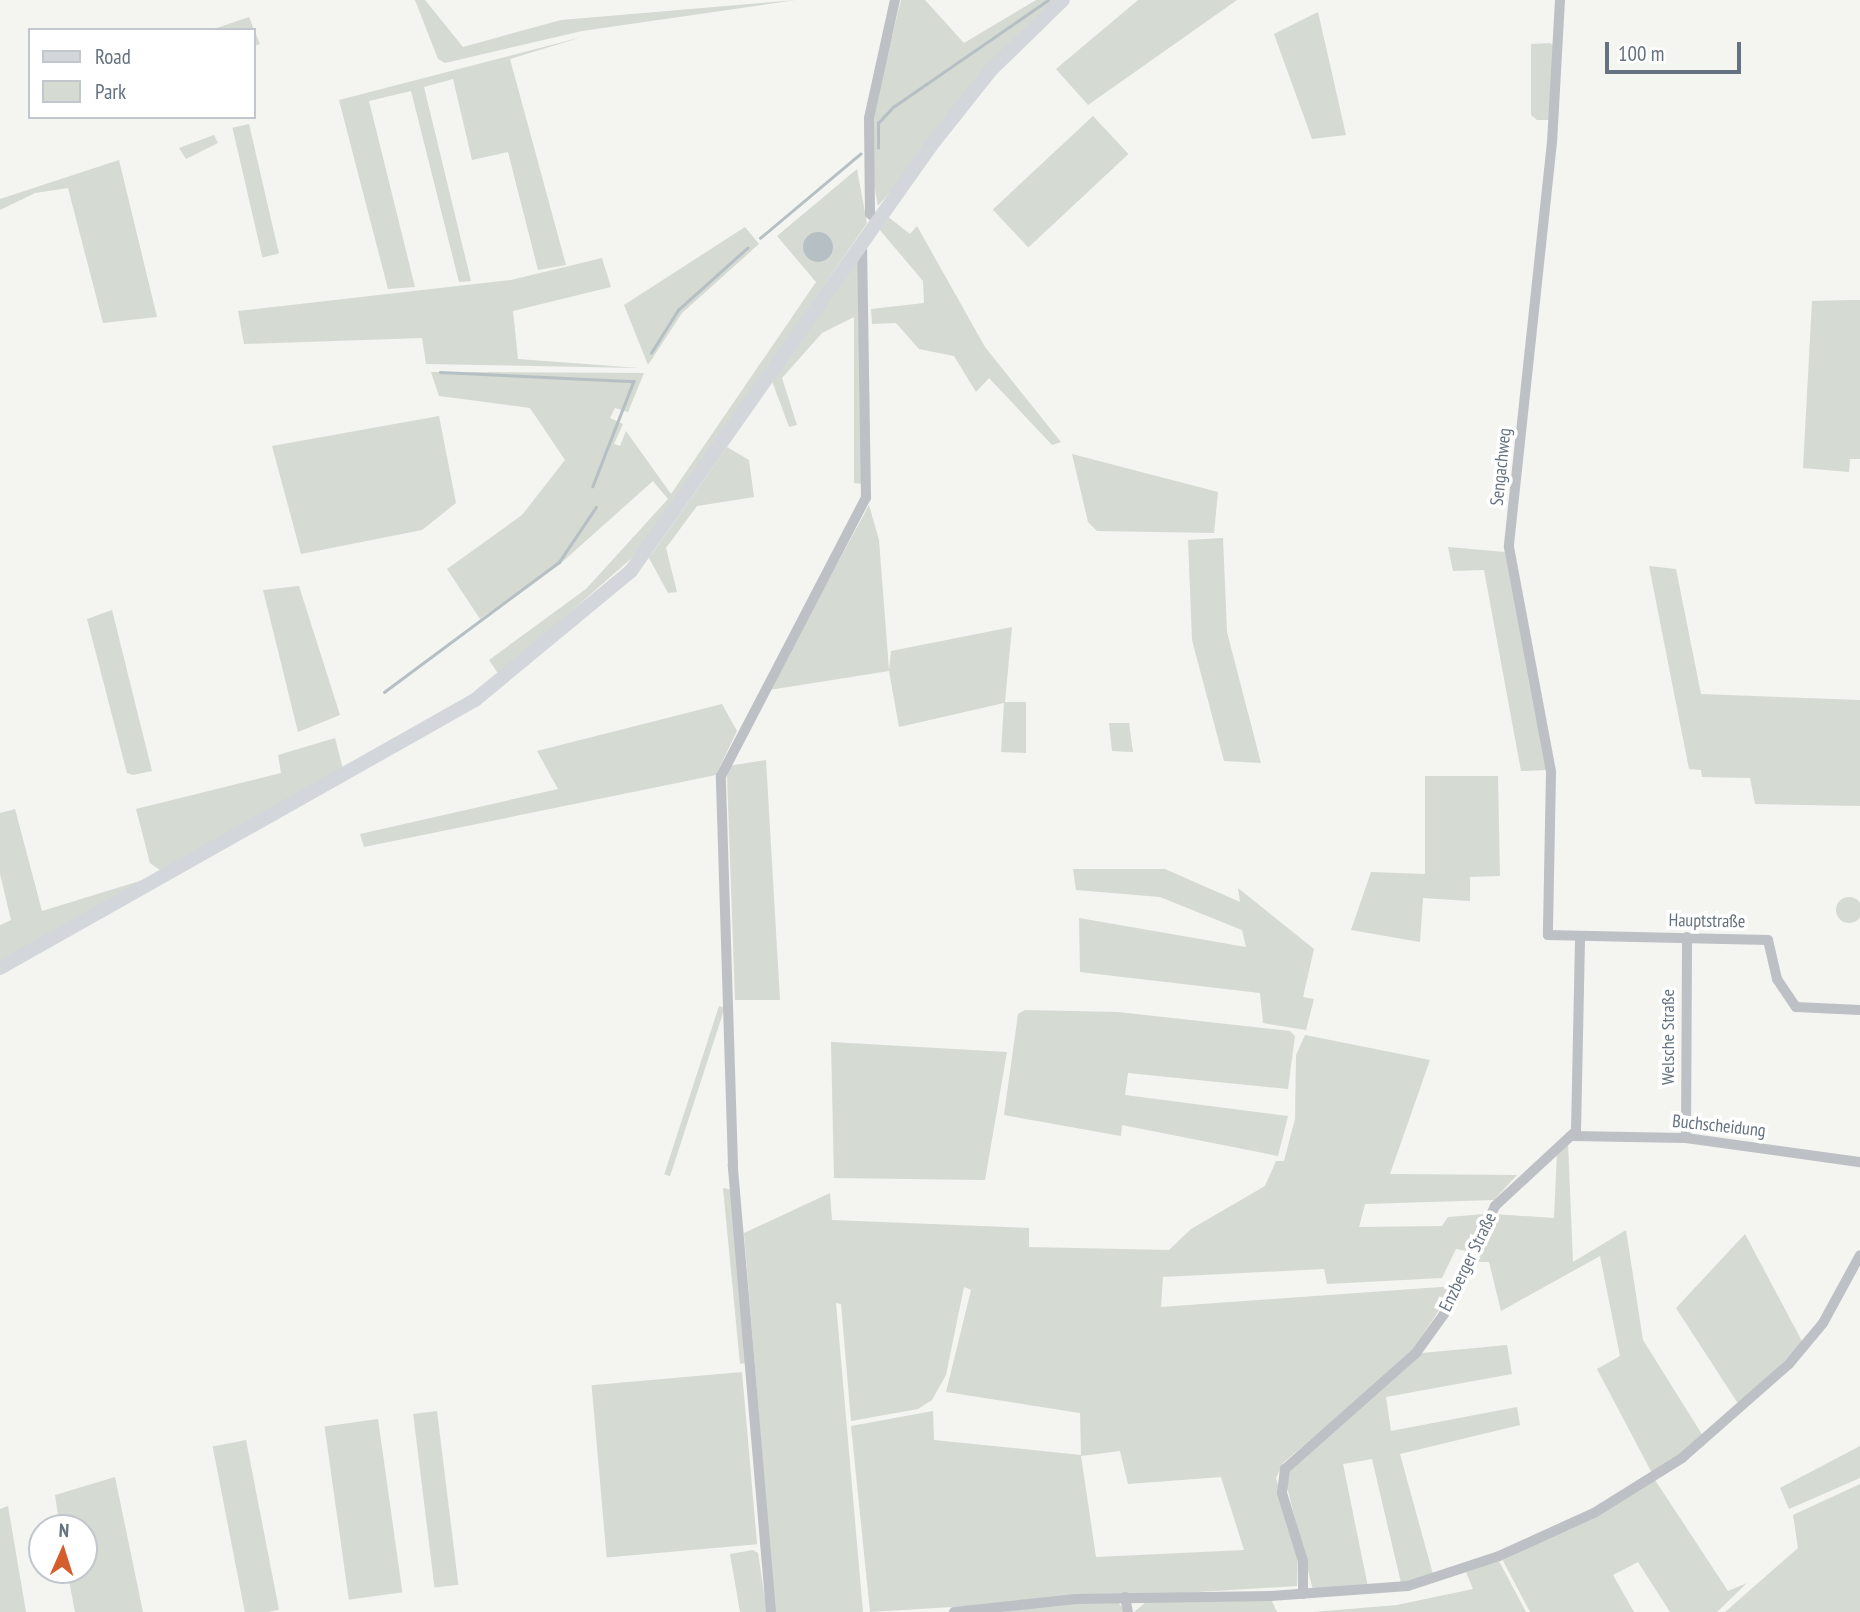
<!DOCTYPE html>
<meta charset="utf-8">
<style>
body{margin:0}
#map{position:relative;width:1860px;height:1612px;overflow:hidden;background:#f4f4f0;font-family:"PT Sans Narrow",sans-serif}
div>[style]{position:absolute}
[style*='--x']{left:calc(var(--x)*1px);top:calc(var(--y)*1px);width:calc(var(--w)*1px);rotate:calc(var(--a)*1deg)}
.green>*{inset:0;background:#d5dad2;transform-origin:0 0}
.round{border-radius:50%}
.water>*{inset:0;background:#b6c0c4}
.stream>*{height:2.5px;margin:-1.25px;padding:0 1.25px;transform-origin:1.25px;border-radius:1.25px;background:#b6c0c4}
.minor>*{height:10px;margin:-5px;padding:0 5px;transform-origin:5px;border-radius:5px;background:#bdc0c4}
.major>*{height:14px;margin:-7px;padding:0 7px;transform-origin:7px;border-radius:7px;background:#d3d7db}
span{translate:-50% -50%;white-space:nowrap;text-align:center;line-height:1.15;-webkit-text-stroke:7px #fff;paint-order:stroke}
.street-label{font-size:18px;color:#65727f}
.legend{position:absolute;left:28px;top:28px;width:228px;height:91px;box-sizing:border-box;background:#fff;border:2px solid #c1c7cc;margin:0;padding:9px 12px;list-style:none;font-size:21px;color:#65727f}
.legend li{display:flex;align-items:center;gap:14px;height:35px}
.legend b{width:35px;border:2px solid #c1c7cc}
.north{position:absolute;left:28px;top:1514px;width:70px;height:70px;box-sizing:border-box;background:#fff;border:2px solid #c1c7cc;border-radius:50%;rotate:3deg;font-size:19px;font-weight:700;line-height:28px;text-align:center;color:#65727f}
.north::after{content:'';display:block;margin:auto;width:24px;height:32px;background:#d55e2f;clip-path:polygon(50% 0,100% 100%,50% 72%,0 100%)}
.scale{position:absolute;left:1605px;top:42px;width:136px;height:32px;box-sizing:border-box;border:4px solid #65727f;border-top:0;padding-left:9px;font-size:21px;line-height:24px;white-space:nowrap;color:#65727f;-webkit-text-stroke:5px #fff;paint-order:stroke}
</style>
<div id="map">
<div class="green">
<div style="clip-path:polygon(415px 0,425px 0,463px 47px,561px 20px,796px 0,582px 31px,445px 63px,438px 59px)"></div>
<div style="clip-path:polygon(901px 0,925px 0,964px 43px,1036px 0,1056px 0,878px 206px,870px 164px,875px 106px)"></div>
<div style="clip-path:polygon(1138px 0,1237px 0,1088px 105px,1056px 69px)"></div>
<div style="clip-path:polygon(1318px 12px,1346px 135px,1312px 139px,1274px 34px)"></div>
<div style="clip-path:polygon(249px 17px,260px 44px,254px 46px,254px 30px,211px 30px)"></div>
<div style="clip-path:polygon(582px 37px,510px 59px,566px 265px,538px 270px,508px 152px,472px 160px,453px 79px,424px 87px,471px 281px,459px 282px,411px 91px,369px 101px,415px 287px,388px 289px,339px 100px)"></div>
<div style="clip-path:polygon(1550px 43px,1556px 47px,1549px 120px,1537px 120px,1531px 115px,1531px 44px)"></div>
<div style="left:1093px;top:116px;width:52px;height:137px;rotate:47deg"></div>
<div style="left:249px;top:124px;width:133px;height:17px;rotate:77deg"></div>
<div style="clip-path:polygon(214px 135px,218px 143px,186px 159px,179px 148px)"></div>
<div style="clip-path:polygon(119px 160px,157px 317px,103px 323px,68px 188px,35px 193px,0 210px,0 199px)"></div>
<div style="clip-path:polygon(857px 169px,867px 223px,642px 549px,499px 675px,489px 660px,586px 589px,668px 499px,653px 481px,560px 564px,480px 619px,447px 569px,522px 515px,565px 460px,530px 408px,439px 396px,431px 372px,644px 373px,628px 412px,615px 408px,610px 418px,623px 424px,614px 444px,620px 446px,626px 431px,671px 494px,816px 282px,777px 236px)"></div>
<div style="clip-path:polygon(887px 216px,910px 234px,917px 226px,985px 347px,1061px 442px,1052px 445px,989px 378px,976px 392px,954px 356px,919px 349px,896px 323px,872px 324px,871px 309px,924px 303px,923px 281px,879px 229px)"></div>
<div style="clip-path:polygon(745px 227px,759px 244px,682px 313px,648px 365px,624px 305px)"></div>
<div style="clip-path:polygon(861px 252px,863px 484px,854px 483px,854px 317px,822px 333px,782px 378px,797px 425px,789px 427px,772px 381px)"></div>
<div style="clip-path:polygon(602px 258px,611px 287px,513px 311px,518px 359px,639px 368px,426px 364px,422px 338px,244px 344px,238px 311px,511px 280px)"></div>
<div style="clip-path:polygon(1851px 300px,1860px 300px,1860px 459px,1850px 459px,1849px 472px,1803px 468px,1812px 301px)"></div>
<div style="clip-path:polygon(439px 416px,456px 503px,422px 530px,301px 554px,272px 446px)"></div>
<div style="clip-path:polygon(727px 447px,749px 460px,754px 497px,697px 506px,666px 548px,677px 592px,668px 593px,649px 558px)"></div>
<div style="clip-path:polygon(1072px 454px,1218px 492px,1214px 533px,1097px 531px,1088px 522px)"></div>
<div style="clip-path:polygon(869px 505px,879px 540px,889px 670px,891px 651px,1012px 627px,1005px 702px,1026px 702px,1026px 753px,1001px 752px,1004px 703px,899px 727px,889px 671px,769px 690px)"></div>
<div style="clip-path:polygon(1223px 538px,1227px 632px,1261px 763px,1224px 761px,1192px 640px,1188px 540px)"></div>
<div style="clip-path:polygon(1448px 547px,1505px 552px,1547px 770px,1521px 771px,1484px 570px,1453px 571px)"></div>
<div style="clip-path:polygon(1649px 566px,1676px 569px,1701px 694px,1860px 700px,1860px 806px,1755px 804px,1750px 778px,1702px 777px,1701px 770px,1689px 769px)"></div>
<div style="clip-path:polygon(299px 586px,340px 715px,298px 732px,263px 590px)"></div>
<div style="clip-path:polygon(112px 610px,152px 771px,133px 775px,127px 773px,87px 619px)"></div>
<div style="clip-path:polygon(722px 704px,737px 731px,716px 775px,364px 847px,360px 834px,558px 789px,537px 751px)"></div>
<div style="clip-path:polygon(1109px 723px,1129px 723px,1133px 752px,1112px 751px)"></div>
<div style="clip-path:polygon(335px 738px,343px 769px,160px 870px,150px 863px,136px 809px,281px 773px,278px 755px)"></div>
<div style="clip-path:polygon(766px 760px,780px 1000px,735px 1000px,727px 775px,728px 766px)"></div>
<div style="clip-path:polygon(1425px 776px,1498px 776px,1500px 876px,1470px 877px,1470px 901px,1423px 898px,1420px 942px,1351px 930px,1371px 872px,1425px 874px)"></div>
<div style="clip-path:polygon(15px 809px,42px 911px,143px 880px,0 961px,0 925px,11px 920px,0 874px,0 813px)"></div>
<div style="clip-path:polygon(1073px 869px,1165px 869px,1240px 902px,1238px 888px,1314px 949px,1303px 997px,1314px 999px,1306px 1030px,1263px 1023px,1260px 993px,1080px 972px,1079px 918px,1246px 947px,1242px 930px,1160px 897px,1076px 890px)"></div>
<div class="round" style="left:1836px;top:897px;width:26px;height:26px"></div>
<div style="left:719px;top:1006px;width:6px;height:177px;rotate:18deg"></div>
<div style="clip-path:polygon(1025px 1010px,1118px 1012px,1290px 1031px,1295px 1036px,1288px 1089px,1128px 1073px,1125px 1095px,1288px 1116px,1278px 1156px,1122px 1125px,1121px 1136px,1004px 1115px,1018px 1014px)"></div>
<div style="clip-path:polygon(evenodd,1305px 1035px,1430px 1060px,1390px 1174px,1517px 1175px,1494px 1200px,1365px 1204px,1359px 1227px,1442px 1226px,1448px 1217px,1485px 1214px,1467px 1251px,1456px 1249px,1442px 1278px,1327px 1284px,1324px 1269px,1163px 1277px,1161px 1307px,1455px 1286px,1408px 1357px,1283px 1463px,1276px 1478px,1298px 1554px,1297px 1586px,870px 1612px,851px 1426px,933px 1411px,934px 1440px,1081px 1455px,1080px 1413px,946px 1392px,971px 1290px,964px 1287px,946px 1375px,932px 1400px,918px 1409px,851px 1421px,841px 1304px,836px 1303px,863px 1612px,775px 1612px,744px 1233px,830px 1193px,832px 1220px,1029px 1228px,1029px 1247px,1169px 1250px,1191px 1229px,1265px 1186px,1276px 1161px,1284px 1161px,1295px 1119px,1296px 1055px,1305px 1035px,1120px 1451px,1128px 1484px,1221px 1477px,1244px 1550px,1096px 1557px,1081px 1456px,1120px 1451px)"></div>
<div style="clip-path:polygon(831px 1042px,1007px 1052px,985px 1180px,834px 1178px)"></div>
<div style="clip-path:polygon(1568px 1143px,1573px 1262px,1626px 1230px,1643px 1340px,1703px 1436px,1653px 1475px,1597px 1369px,1620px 1356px,1600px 1256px,1501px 1311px,1489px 1262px,1473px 1262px,1494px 1214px,1554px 1218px,1557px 1152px)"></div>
<div style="clip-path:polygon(723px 1188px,732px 1190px,746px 1363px,740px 1364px)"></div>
<div style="clip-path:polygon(1745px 1234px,1803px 1343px,1739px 1405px,1676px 1308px)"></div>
<div style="clip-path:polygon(1507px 1345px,1512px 1374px,1386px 1397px,1391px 1431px,1517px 1407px,1520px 1425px,1400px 1454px,1434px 1578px,1401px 1583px,1372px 1459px,1343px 1464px,1368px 1587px,1313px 1590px,1286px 1483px,1290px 1469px,1422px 1353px)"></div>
<div style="left:742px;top:1372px;width:173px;height:151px;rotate:85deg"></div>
<div style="left:437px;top:1411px;width:175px;height:24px;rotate:83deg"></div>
<div style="left:378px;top:1419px;width:175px;height:54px;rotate:82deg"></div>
<div style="left:246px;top:1440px;width:173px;height:34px;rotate:79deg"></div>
<div style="clip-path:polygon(1860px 1446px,1860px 1478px,1789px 1509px,1780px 1488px)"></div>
<div style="clip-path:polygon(115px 1477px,143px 1612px,75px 1612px,67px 1570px,84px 1570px,84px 1528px,60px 1528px,55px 1495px)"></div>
<div style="clip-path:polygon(1655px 1480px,1728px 1591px,1747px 1583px,1717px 1612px,1670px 1612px,1638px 1562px,1613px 1575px,1634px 1612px,1530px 1612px,1502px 1559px)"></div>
<div style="clip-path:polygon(1860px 1484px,1860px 1612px,1725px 1612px,1798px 1548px,1793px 1515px)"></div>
<div style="clip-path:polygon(8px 1506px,26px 1612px,0 1612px,0 1509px)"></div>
<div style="clip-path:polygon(753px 1550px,758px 1553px,767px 1612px,740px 1612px,730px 1554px)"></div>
<div style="clip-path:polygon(1499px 1561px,1526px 1612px,1313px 1612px,1397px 1605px,1473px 1589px,1466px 1572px)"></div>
<div style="clip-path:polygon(1271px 1599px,1277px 1612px,1134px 1612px,1146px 1602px)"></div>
<div style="clip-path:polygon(1117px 1601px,1126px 1612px,1000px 1612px,1064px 1604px)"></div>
</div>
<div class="water">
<div class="round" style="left:803px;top:232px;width:30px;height:30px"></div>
</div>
<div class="stream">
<div style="--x:878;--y:148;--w:25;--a:-90"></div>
<div style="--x:878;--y:123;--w:22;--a:-47"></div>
<div style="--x:893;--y:107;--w:188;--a:-34.6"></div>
<div style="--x:760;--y:238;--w:131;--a:-40"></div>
<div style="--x:651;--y:353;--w:51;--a:-57.9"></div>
<div style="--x:678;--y:310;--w:93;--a:-41.9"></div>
<div style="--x:440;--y:372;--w:194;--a:2.7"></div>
<div style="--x:634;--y:381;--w:113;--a:111.3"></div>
<div style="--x:384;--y:692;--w:218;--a:-36.6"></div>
<div style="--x:559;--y:562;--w:66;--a:-56.1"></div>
</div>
<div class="minor">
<div style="--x:1560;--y:0;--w:142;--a:93.2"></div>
<div style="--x:1552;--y:142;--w:407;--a:96.1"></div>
<div style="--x:1509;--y:547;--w:229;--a:79.4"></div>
<div style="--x:1551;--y:772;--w:163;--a:91.1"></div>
<div style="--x:1548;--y:935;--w:220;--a:1.3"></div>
<div style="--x:1768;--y:940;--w:40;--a:77"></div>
<div style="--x:1777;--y:979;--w:34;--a:56"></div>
<div style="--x:1796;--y:1007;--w:64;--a:2.7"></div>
<div style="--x:878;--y:220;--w:10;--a:-143"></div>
<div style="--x:870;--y:214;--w:96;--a:-90.6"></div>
<div style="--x:869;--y:118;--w:121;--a:-77.6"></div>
<div style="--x:1573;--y:1136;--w:113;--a:1"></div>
<div style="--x:1686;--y:1138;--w:176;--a:7.9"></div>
<div style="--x:1686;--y:1138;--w:201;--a:-89.7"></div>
<div style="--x:1303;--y:1594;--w:33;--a:-90"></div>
<div style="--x:1303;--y:1561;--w:71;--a:-107.2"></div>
<div style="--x:1282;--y:1493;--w:24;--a:-83"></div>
<div style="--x:1285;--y:1469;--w:175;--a:-41.5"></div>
<div style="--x:1416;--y:1353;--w:48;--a:-54.3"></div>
<div style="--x:1444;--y:1314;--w:119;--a:-64.7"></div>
<div style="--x:1495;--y:1206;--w:110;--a:-42.8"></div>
<div style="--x:1576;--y:1131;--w:194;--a:-88.8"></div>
<div style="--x:1125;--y:1597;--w:15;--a:79"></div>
<div style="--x:771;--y:1612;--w:449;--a:-94.9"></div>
<div style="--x:733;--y:1165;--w:389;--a:-91.8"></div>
<div style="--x:721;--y:776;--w:314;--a:-62.5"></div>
<div style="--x:866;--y:498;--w:254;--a:-90.9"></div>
<div style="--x:954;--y:1612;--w:123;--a:-6.1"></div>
<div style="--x:1076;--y:1599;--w:195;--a:-0.9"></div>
<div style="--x:1271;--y:1596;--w:137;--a:-4.2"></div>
<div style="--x:1408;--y:1586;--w:96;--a:-18.2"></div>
<div style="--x:1499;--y:1556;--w:104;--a:-24.4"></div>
<div style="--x:1594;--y:1513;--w:104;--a:-32"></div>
<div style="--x:1682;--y:1458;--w:142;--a:-41.3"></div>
<div style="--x:1789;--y:1364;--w:53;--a:-50.3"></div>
<div style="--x:1823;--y:1323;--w:77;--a:-61.4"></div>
</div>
<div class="major">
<div style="--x:0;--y:968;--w:545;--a:-29.43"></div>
<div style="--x:475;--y:700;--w:202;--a:-39.6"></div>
<div style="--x:631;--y:571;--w:519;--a:-54.81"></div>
<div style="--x:930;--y:147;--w:98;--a:-51.6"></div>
<div style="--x:991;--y:70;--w:100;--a:-44.2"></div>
</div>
<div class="street-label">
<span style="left:1501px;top:467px;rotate:-84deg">Sengachweg</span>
<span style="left:1707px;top:921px;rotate:1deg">Hauptstraße</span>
<span style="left:1668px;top:1037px;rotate:-90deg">Welsche Straße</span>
<span style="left:1719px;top:1126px;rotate:6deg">Buchscheidung</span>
<span style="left:1468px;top:1262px;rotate:-64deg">Enzberger Straße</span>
</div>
<ul class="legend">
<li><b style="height:9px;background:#d3d7db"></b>Road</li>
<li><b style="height:19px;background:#d5dad2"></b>Park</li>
</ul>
<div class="north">N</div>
<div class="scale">100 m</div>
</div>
